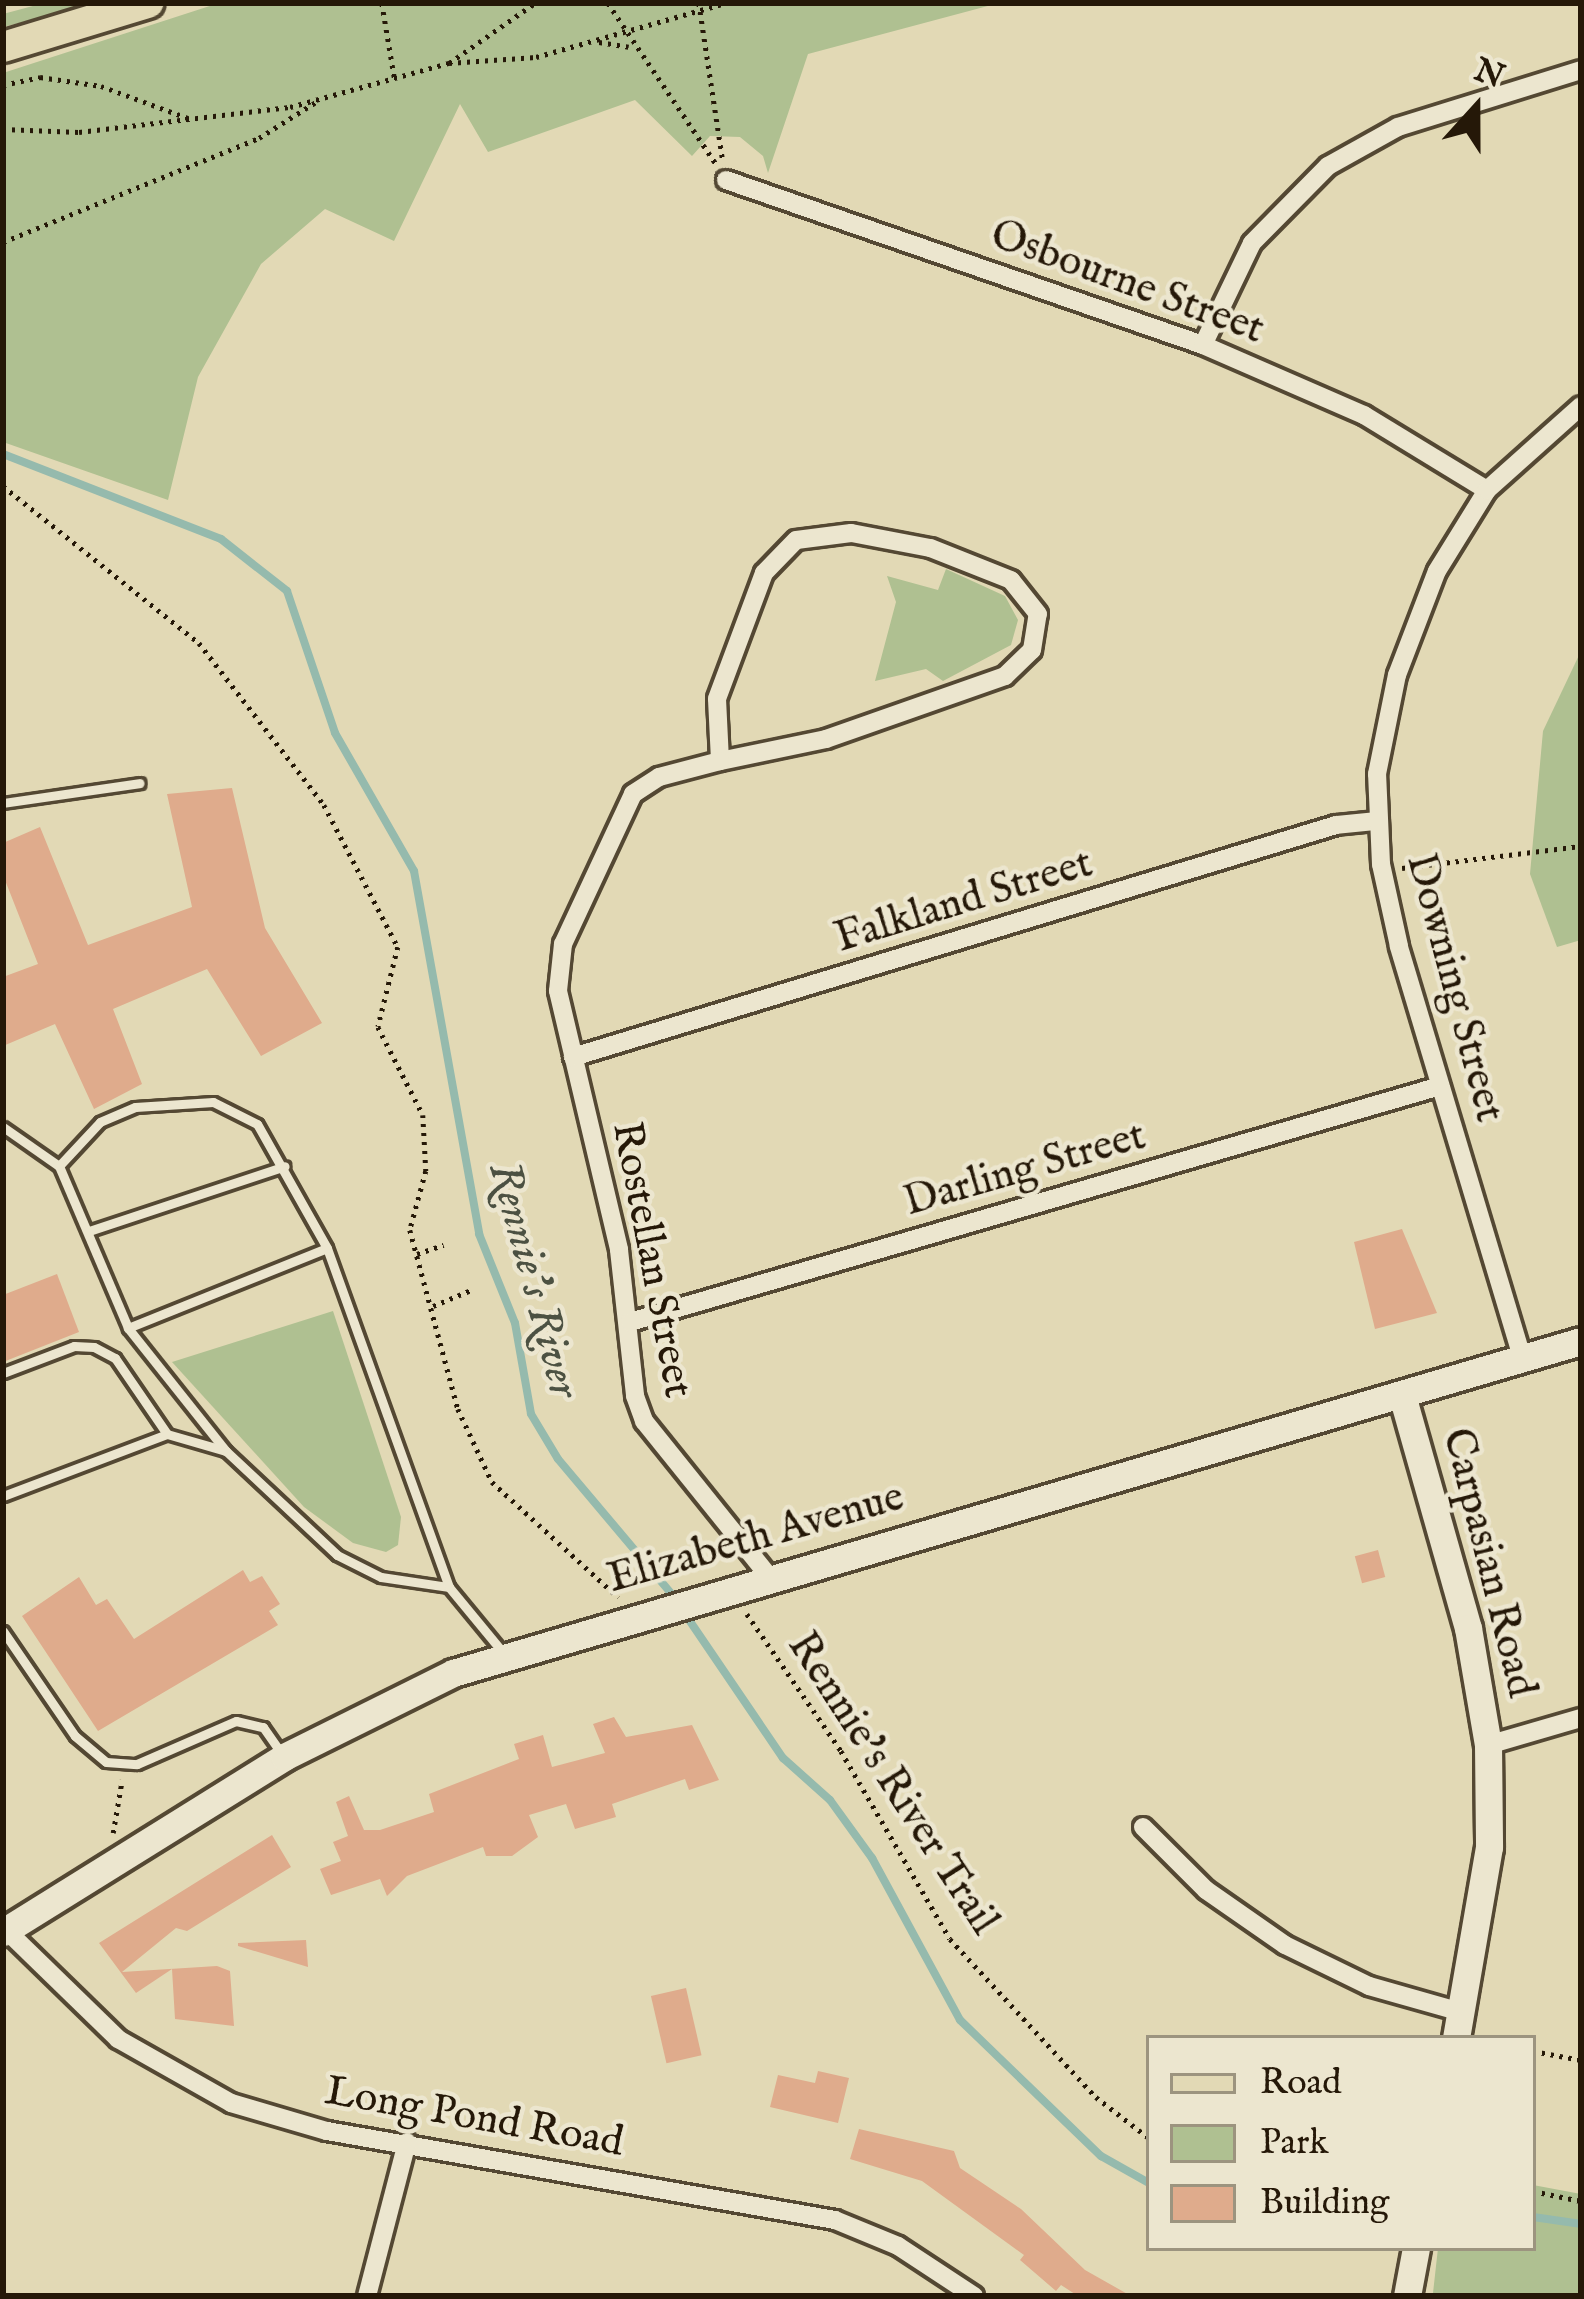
<!DOCTYPE html>
<style>
body{margin:0}
#map{position:relative;width:1584px;height:2299px;overflow:hidden;background:#e2d9b5;font-family:"IM FELL English",serif}
div>[style]{position:absolute}
[style*='--x']{left:calc(var(--x)*1px);top:calc(var(--y)*1px);width:calc(var(--w)*1px);rotate:calc(var(--a)*1deg)}
.green>*{inset:0;background:#afc091}
.stream>*{height:8px;margin:-4px;padding:0 4px;transform-origin:4px;border-radius:4px;background:#95baad}
.building>*{inset:0;background:#dfab8c;transform-origin:0 0}
.path>*{height:4.5px;margin-top:-2.25px;transform-origin:0;background:repeating-linear-gradient(90deg,#251808 0 3px,transparent 0 9px)}
.roads{filter:drop-shadow(3px 0 #544833) drop-shadow(-3px 0 #544833) drop-shadow(0 3px #544833) drop-shadow(0 -3px #544833)}
.lane>*{height:9px;margin:-4.5px;padding:0 4.5px;transform-origin:4.5px;border-radius:4.5px;background:#ece6cf}
.street>*{height:18px;margin:-9px;padding:0 9px;transform-origin:9px;border-radius:9px;background:#ece6cf}
.secondary>*{height:27px;margin:-13.5px;padding:0 13.5px;transform-origin:13.5px;border-radius:13.5px;background:#ece6cf}
.primary>*{height:30px;margin:-15px;padding:0 15px;transform-origin:15px;border-radius:15px;background:#e2d9b5}
span{translate:-50% -50%;white-space:nowrap;text-align:center;line-height:1.15;-webkit-text-stroke:9px #ece6cf;paint-order:stroke}
.street-label{font-size:42px;color:#251808}
.water-label{font-size:45px;color:#4c5142;font-style:italic}
.frame{position:absolute;inset:0;border:6px solid #251808;pointer-events:none}
.legend{position:absolute;left:1146px;top:2035px;width:390px;height:216px;box-sizing:border-box;background:#ece6cf;border:3px solid #9c947f;margin:0;padding:15px 21px;list-style:none;font-size:36px;color:#251808}
.legend li{display:flex;align-items:center;gap:24px;height:60px}
.legend b{width:60px;border:3px solid #9c947f}
.north{position:absolute;left:1416px;top:48px;width:120px;height:120px;-webkit-text-stroke:9px #ece6cf;paint-order:stroke;rotate:21deg;font-size:33px;font-weight:700;line-height:48px;text-align:center;color:#251808}
.north::after{content:'';display:block;margin:auto;width:42px;height:54px;background:#251808;clip-path:polygon(50% 0,100% 100%,50% 72%,0 100%)}
</style>
<div id="map">
<div class="green">
<div style="clip-path:polygon(44px 3px,100px 3px,3px 27px,3px 14px)"></div>
<div style="clip-path:polygon(219px 3px,999px 3px,808px 54px,768px 173px,763px 156px,740px 137px,710px 136px,692px 156px,635px 100px,488px 152px,460px 104px,394px 241px,325px 209px,261px 264px,198px 377px,168px 500px,3px 442px,3px 73px)"></div>
<div style="clip-path:polygon(946px 569px,1005px 596px,1018px 620px,1011px 645px,943px 681px,926px 669px,875px 681px,896px 602px,887px 576px,938px 590px)"></div>
<div style="clip-path:polygon(1581px 651px,1581px 940px,1557px 947px,1530px 874px,1543px 731px)"></div>
<div style="clip-path:polygon(333px 1311px,401px 1517px,398px 1545px,386px 1552px,353px 1543px,304px 1507px,172px 1362px)"></div>
<div style="clip-path:polygon(1533px 2185px,1581px 2194px,1581px 2296px,1433px 2293px,1438px 2248px,1533px 2248px)"></div>
</div>
<div class="stream">
<div style="--x:3;--y:454;--w:234;--a:21.3"></div>
<div style="--x:221;--y:539;--w:84;--a:38.2"></div>
<div style="--x:287;--y:591;--w:150;--a:71.3"></div>
<div style="--x:335;--y:733;--w:159;--a:60.2"></div>
<div style="--x:414;--y:871;--w:369;--a:79.8"></div>
<div style="--x:479;--y:1234;--w:96;--a:68"></div>
<div style="--x:515;--y:1323;--w:92;--a:80"></div>
<div style="--x:531;--y:1414;--w:52;--a:59"></div>
<div style="--x:558;--y:1459;--w:182;--a:49.9"></div>
<div style="--x:683;--y:1611;--w:178;--a:55.8"></div>
<div style="--x:783;--y:1758;--w:63;--a:41.8"></div>
<div style="--x:830;--y:1800;--w:72;--a:54.1"></div>
<div style="--x:872;--y:1858;--w:184;--a:61.5"></div>
<div style="--x:960;--y:2020;--w:196;--a:44"></div>
<div style="--x:1101;--y:2156;--w:55;--a:29.4"></div>
<div style="--x:1533;--y:2217;--w:49;--a:8.3"></div>
</div>
<div class="building">
<div style="clip-path:polygon(232px 788px,265px 928px,322px 1023px,261px 1056px,207px 969px,113px 1009px,142px 1084px,94px 1109px,55px 1024px,3px 1046px,3px 977px,38px 964px,3px 875px,3px 843px,40px 827px,88px 945px,192px 907px,167px 794px)"></div>
<div style="clip-path:polygon(1402px 1229px,1437px 1313px,1375px 1329px,1354px 1242px)"></div>
<div style="clip-path:polygon(57px 1274px,79px 1332px,3px 1362px,3px 1295px)"></div>
<div style="left:1378px;top:1550px;width:28px;height:24px;rotate:75deg"></div>
<div style="clip-path:polygon(243px 1570px,250px 1582px,262px 1576px,280px 1604px,269px 1611px,278px 1625px,98px 1731px,22px 1616px,79px 1577px,96px 1605px,107px 1599px,134px 1639px)"></div>
<div style="clip-path:polygon(614px 1717px,626px 1737px,692px 1725px,719px 1780px,689px 1790px,685px 1779px,612px 1804px,616px 1817px,575px 1829px,566px 1804px,529px 1815px,538px 1837px,512px 1856px,486px 1856px,483px 1847px,407px 1876px,387px 1896px,380px 1879px,331px 1895px,320px 1869px,341px 1861px,333px 1842px,348px 1836px,336px 1802px,349px 1796px,364px 1830px,380px 1830px,434px 1812px,429px 1794px,519px 1759px,514px 1744px,543px 1735px,552px 1767px,605px 1753px,593px 1724px)"></div>
<div style="clip-path:polygon(272px 1835px,291px 1867px,187px 1931px,176px 1928px,122px 1972px,217px 1966px,230px 1971px,234px 2026px,175px 2019px,172px 1969px,136px 1993px,99px 1943px)"></div>
<div style="clip-path:polygon(306px 1940px,308px 1967px,238px 1946px,238px 1943px)"></div>
<div style="left:686px;top:1988px;width:69px;height:36px;rotate:77deg"></div>
<div style="clip-path:polygon(818px 2071px,849px 2078px,838px 2123px,770px 2107px,778px 2075px,815px 2083px)"></div>
<div style="clip-path:polygon(859px 2129px,954px 2151px,960px 2168px,1021px 2209px,1085px 2270px,1131px 2296px,1078px 2296px,1061px 2285px,1056px 2291px,1020px 2260px,1024px 2255px,922px 2181px,850px 2159px)"></div>
</div>
<div class="path">
<div style="--x:382;--y:3;--w:79;--a:80.5"></div>
<div style="--x:608;--y:3;--w:195;--a:56.1"></div>
<div style="--x:699;--y:3;--w:161;--a:81.4"></div>
<div style="--x:858;--y:3;--w:73;--a:0"></div>
<div style="--x:599;--y:42;--w:30;--a:9"></div>
<div style="--x:449;--y:63;--w:87;--a:-3.9"></div>
<div style="--x:536;--y:57;--w:197;--a:-15.9"></div>
<div style="--x:3;--y:85;--w:38;--a:-12"></div>
<div style="--x:40;--y:77;--w:62;--a:8.4"></div>
<div style="--x:101;--y:86;--w:93;--a:20.2"></div>
<div style="--x:3;--y:129;--w:76;--a:2.3"></div>
<div style="--x:79;--y:132;--w:212;--a:-6.8"></div>
<div style="--x:290;--y:107;--w:165;--a:-15.5"></div>
<div style="--x:449;--y:63;--w:105;--a:-34.9"></div>
<div style="--x:3;--y:242;--w:276;--a:-22.1"></div>
<div style="--x:259;--y:138;--w:67;--a:-32.3"></div>
<div style="--x:3;--y:486;--w:251;--a:38.7"></div>
<div style="--x:199;--y:643;--w:205;--a:52.3"></div>
<div style="--x:324;--y:805;--w:160;--a:62.5"></div>
<div style="--x:398;--y:947;--w:82;--a:104"></div>
<div style="--x:378;--y:1027;--w:99;--a:62.9"></div>
<div style="--x:423;--y:1115;--w:56;--a:86.9"></div>
<div style="--x:426;--y:1171;--w:61;--a:105.2"></div>
<div style="--x:410;--y:1230;--w:185;--a:75"></div>
<div style="--x:458;--y:1409;--w:81;--a:65"></div>
<div style="--x:492;--y:1482;--w:171;--a:42.4"></div>
<div style="--x:1402;--y:868;--w:180;--a:-7"></div>
<div style="--x:417;--y:1254;--w:28;--a:-19"></div>
<div style="--x:433;--y:1306;--w:41;--a:-22.8"></div>
<div style="--x:747;--y:1614;--w:166;--a:55.5"></div>
<div style="--x:841;--y:1751;--w:217;--a:59.9"></div>
<div style="--x:950;--y:1939;--w:215;--a:47.3"></div>
<div style="--x:1096;--y:2097;--w:67;--a:37.7"></div>
<div style="--x:113;--y:1833;--w:54;--a:-80.4"></div>
<div style="--x:1533;--y:2051;--w:49;--a:10.6"></div>
<div style="--x:1533;--y:2191;--w:49;--a:11.8"></div>
</div>
<div class="roads">
<div class="lane">
<div style="--x:3;--y:803;--w:138;--a:-8.3"></div>
<div style="--x:3;--y:1127;--w:68;--a:34.9"></div>
<div style="--x:59;--y:1166;--w:176;--a:66.9"></div>
<div style="--x:128;--y:1328;--w:157;--a:51.5"></div>
<div style="--x:226;--y:1451;--w:152;--a:43.1"></div>
<div style="--x:337;--y:1555;--w:49;--a:26.6"></div>
<div style="--x:381;--y:1577;--w:69;--a:8.4"></div>
<div style="--x:449;--y:1587;--w:360;--a:-109.8"></div>
<div style="--x:327;--y:1248;--w:142;--a:-119.4"></div>
<div style="--x:257;--y:1124;--w:49;--a:-153.4"></div>
<div style="--x:213;--y:1102;--w:78;--a:176.3"></div>
<div style="--x:135;--y:1107;--w:38;--a:157"></div>
<div style="--x:100;--y:1122;--w:60;--a:133"></div>
<div style="--x:89;--y:1231;--w:206;--a:-18.3"></div>
<div style="--x:128;--y:1328;--w:214;--a:-21.9"></div>
<div style="--x:3;--y:1373;--w:76;--a:-20.8"></div>
<div style="--x:74;--y:1346;--w:20;--a:3"></div>
<div style="--x:94;--y:1347;--w:24;--a:28"></div>
<div style="--x:115;--y:1358;--w:92;--a:55.6"></div>
<div style="--x:167;--y:1434;--w:61;--a:16.1"></div>
<div style="--x:3;--y:1496;--w:175;--a:-20.7"></div>
<div style="--x:449;--y:1587;--w:88;--a:50.5"></div>
<div style="--x:3;--y:1631;--w:127;--a:55.6"></div>
<div style="--x:75;--y:1736;--w:40;--a:40"></div>
<div style="--x:106;--y:1762;--w:31;--a:4"></div>
<div style="--x:137;--y:1764;--w:108;--a:-23.5"></div>
<div style="--x:236;--y:1721;--w:28;--a:13"></div>
<div style="--x:263;--y:1727;--w:32;--a:55"></div>
</div>
<div class="street">
<div style="--x:726;--y:180;--w:505;--a:19.08"></div>
<div style="--x:1203;--y:345;--w:176;--a:23.5"></div>
<div style="--x:1364;--y:415;--w:144;--a:31.4"></div>
<div style="--x:1203;--y:345;--w:113;--a:-64.3"></div>
<div style="--x:1252;--y:243;--w:108;--a:-45.4"></div>
<div style="--x:1328;--y:166;--w:80;--a:-29.1"></div>
<div style="--x:1398;--y:127;--w:192;--a:-17.3"></div>
<div style="--x:720;--y:761;--w:108;--a:-11.7"></div>
<div style="--x:826;--y:739;--w:190;--a:-19.4"></div>
<div style="--x:1005;--y:676;--w:37;--a:-44"></div>
<div style="--x:1032;--y:650;--w:36;--a:-81"></div>
<div style="--x:1038;--y:614;--w:43;--a:-128.5"></div>
<div style="--x:1011;--y:580;--w:87;--a:-158.4"></div>
<div style="--x:930;--y:548;--w:80;--a:-169.2"></div>
<div style="--x:851;--y:533;--w:55;--a:172.7"></div>
<div style="--x:796;--y:540;--w:46;--a:134.1"></div>
<div style="--x:764;--y:573;--w:134;--a:110.5"></div>
<div style="--x:717;--y:699;--w:62;--a:87.2"></div>
<div style="--x:720;--y:761;--w:63;--a:165.3"></div>
<div style="--x:659;--y:777;--w:31;--a:147"></div>
<div style="--x:633;--y:794;--w:166;--a:115"></div>
<div style="--x:563;--y:944;--w:47;--a:96.1"></div>
<div style="--x:558;--y:991;--w:266;--a:76.7"></div>
<div style="--x:619;--y:1250;--w:147;--a:83.7"></div>
<div style="--x:635;--y:1396;--w:27;--a:70"></div>
<div style="--x:644;--y:1421;--w:203;--a:51.2"></div>
<div style="--x:573;--y:1057;--w:797;--a:-16.91"></div>
<div style="--x:1336;--y:825;--w:40;--a:-5.7"></div>
<div style="--x:630;--y:1322;--w:844;--a:-16.24"></div>
<div style="--x:1522;--y:1357;--w:429;--a:-106.7"></div>
<div style="--x:1399;--y:946;--w:84;--a:-102.4"></div>
<div style="--x:1381;--y:864;--w:90;--a:-92.5"></div>
<div style="--x:1377;--y:774;--w:101;--a:-78.6"></div>
<div style="--x:1397;--y:675;--w:111;--a:-69"></div>
<div style="--x:1437;--y:571;--w:95;--a:-58.3"></div>
<div style="--x:1487;--y:490;--w:126;--a:-41.8"></div>
<div style="--x:1488;--y:1745;--w:97;--a:-16.2"></div>
<div style="--x:1143;--y:1827;--w:89;--a:45"></div>
<div style="--x:1206;--y:1890;--w:96;--a:34.8"></div>
<div style="--x:1285;--y:1945;--w:93;--a:26"></div>
<div style="--x:1369;--y:1986;--w:96;--a:15.8"></div>
<div style="--x:3;--y:1927;--w:161;--a:44.2"></div>
<div style="--x:118;--y:2039;--w:130;--a:29.5"></div>
<div style="--x:231;--y:2103;--w:100;--a:16.3"></div>
<div style="--x:327;--y:2131;--w:516;--a:9.94"></div>
<div style="--x:835;--y:2220;--w:68;--a:22.4"></div>
<div style="--x:898;--y:2246;--w:91;--a:33.3"></div>
<div style="--x:367;--y:2296;--w:159;--a:-75.4"></div>
</div>
<div class="secondary">
<div style="--x:1402;--y:1395;--w:242;--a:74.2"></div>
<div style="--x:1468;--y:1628;--w:119;--a:80.3"></div>
<div style="--x:1488;--y:1745;--w:102;--a:89.4"></div>
<div style="--x:1489;--y:1847;--w:194;--a:99.8"></div>
<div style="--x:3;--y:1932;--w:331;--a:-31.9"></div>
<div style="--x:284;--y:1757;--w:189;--a:-26.4"></div>
<div style="--x:453;--y:1673;--w:1176;--a:-16.4"></div>
<div style="--x:1407;--y:2296;--w:49;--a:-79.4"></div>
</div>
<div class="primary">
<div style="--x:3;--y:47;--w:152;--a:-16.9"></div>
</div>
</div>
<div class="street-label">
<span style="left:1127px;top:283px;rotate:20deg">Osbourne Street</span>
<span style="left:964px;top:902px;rotate:-17deg">Falkland Street</span>
<span style="left:1454px;top:988px;rotate:75deg">Downing Street</span>
<span style="left:1025px;top:1170px;rotate:-16deg">Darling Street</span>
<span style="left:651px;top:1260px;rotate:79deg">Rostellan Street</span>
<span style="left:756px;top:1539px;rotate:-16deg">Elizabeth Avenue</span>
<span style="left:1488px;top:1563px;rotate:76deg">Carpasian Road</span>
<span style="left:892px;top:1784px;rotate:57deg">Rennie's River Trail</span>
<span style="left:474px;top:2118px;rotate:10deg">Long Pond Road</span>
</div>
<div class="water-label">
<span style="left:533px;top:1280px;rotate:75deg">Rennie's River</span>
</div>
<div class="frame"></div>
<ul class="legend">
<li><b style="height:15px;background:#e2d9b5"></b>Road</li>
<li><b style="height:33px;background:#afc091"></b>Park</li>
<li><b style="height:33px;background:#dfab8c"></b>Building</li>
</ul>
<div class="north">N</div>
</div>
